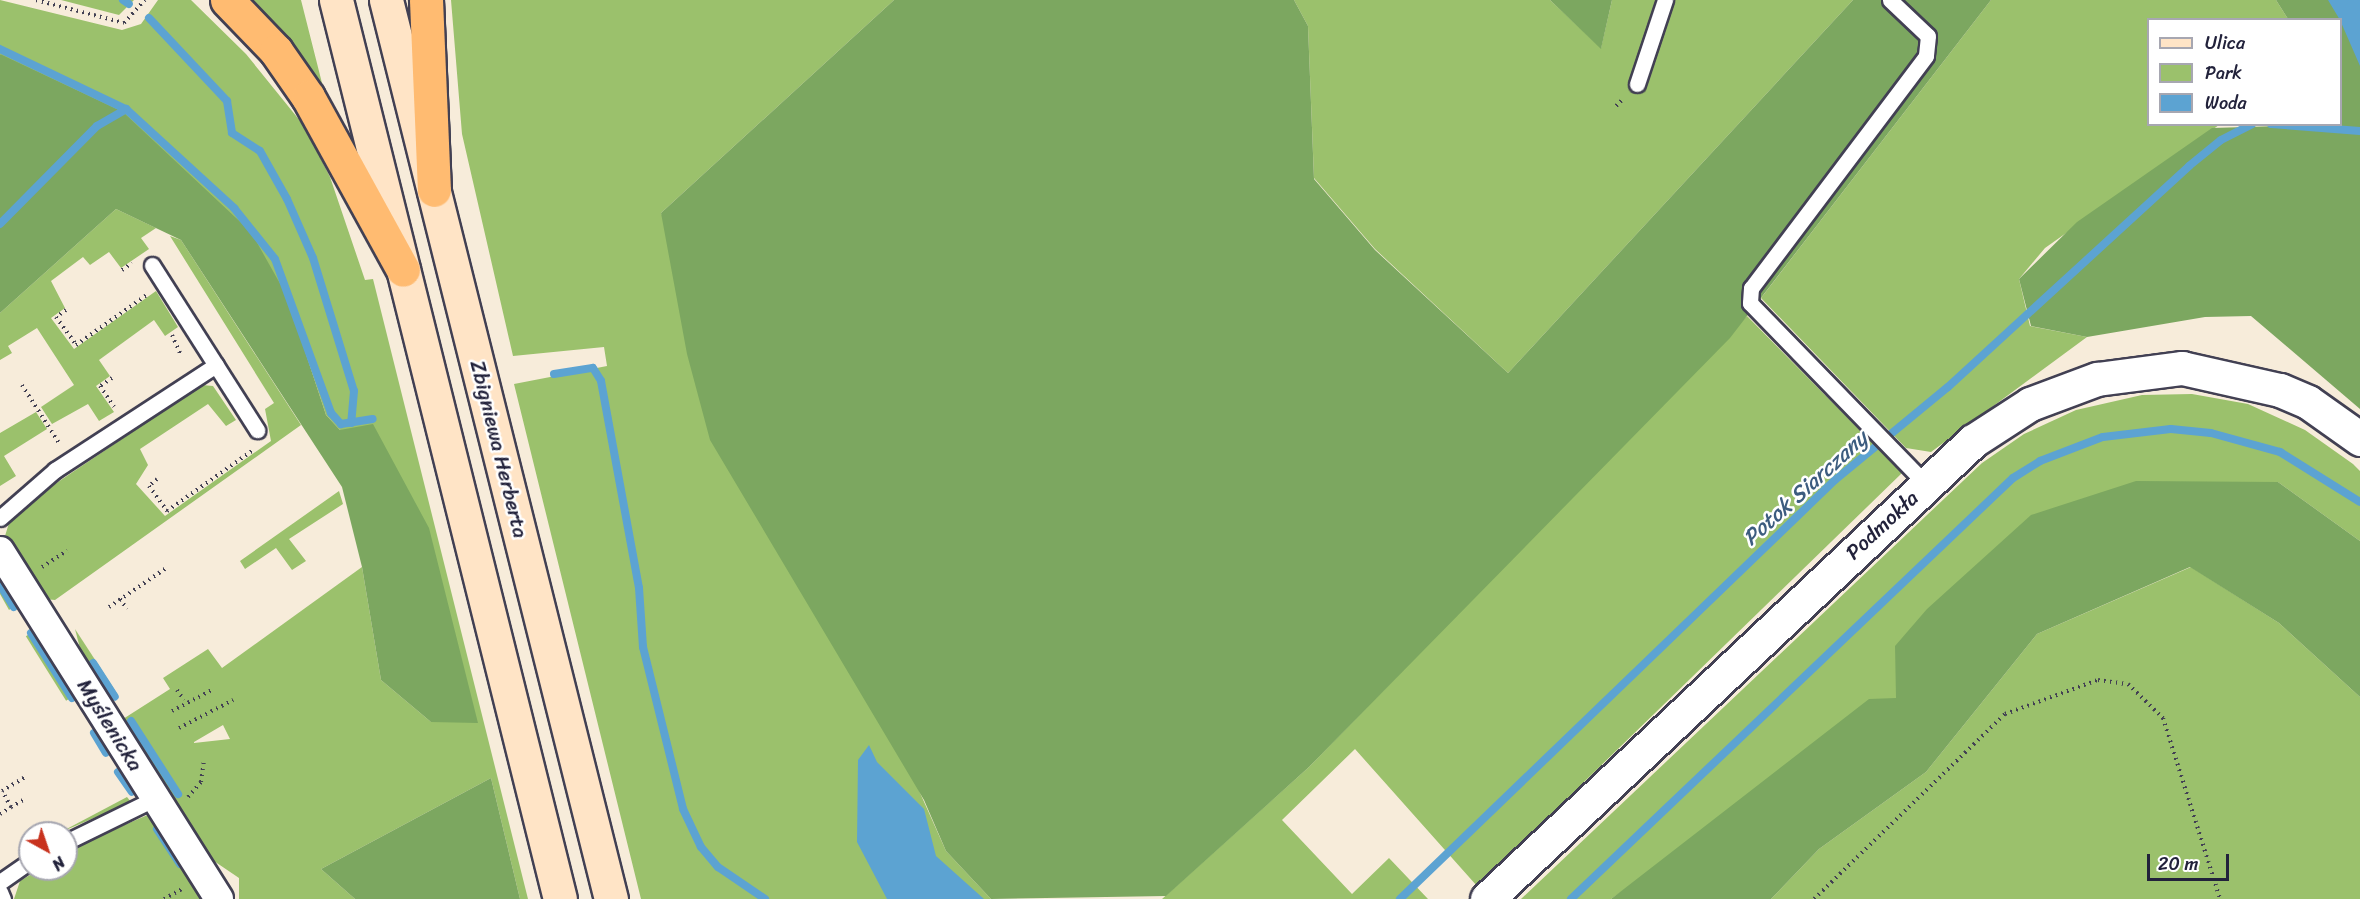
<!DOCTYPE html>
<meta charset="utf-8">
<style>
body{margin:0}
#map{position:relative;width:2360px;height:899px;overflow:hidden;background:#f7ecda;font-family:Sriracha,sans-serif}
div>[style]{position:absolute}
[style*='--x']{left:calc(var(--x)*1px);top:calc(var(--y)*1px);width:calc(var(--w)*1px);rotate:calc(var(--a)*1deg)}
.green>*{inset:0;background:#9bc16c;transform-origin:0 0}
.forest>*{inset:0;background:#7ca760}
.water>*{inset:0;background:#5ca3d2}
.stream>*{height:8px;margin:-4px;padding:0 4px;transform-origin:4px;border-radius:4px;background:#5ca3d2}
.path>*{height:4px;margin-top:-2px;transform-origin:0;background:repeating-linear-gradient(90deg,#424053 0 1.5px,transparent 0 6px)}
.roads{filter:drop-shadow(2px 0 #424053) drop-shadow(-2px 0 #424053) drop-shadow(0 2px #424053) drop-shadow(0 -2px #424053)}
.service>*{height:15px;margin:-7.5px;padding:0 7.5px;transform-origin:7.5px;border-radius:7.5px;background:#fff}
.minor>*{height:28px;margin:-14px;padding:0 14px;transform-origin:14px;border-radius:14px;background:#fff}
.tertiary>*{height:33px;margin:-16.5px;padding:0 16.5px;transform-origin:16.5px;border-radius:16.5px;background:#fff}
.secondary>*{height:33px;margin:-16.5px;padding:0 16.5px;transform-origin:16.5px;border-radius:16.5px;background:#ffe4c6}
.motorway>*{height:33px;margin:-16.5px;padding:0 16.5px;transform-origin:16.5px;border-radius:16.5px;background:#ffbb71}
span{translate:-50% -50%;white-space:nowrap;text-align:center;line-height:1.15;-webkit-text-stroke:5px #fff;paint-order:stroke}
.street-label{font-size:21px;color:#22223b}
.water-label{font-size:22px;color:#3c5c7f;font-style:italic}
.legend{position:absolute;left:2147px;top:18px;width:195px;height:108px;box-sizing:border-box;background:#fff;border:2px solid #a7a7b1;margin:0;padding:8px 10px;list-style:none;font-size:18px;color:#22223b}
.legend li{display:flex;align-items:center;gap:12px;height:30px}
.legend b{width:30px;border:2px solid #a7a7b1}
.north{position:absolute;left:18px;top:821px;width:60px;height:60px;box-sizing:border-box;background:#fff;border:2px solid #a7a7b1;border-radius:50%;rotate:140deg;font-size:16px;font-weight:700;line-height:24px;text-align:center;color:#22223b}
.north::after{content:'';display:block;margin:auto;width:21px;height:27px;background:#c8321e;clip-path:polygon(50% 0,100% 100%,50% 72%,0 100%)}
.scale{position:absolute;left:2147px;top:854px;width:82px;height:27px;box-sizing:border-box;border:3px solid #22223b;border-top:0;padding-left:8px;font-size:18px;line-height:21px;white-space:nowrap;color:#22223b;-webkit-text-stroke:4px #fff;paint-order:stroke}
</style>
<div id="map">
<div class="green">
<div style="clip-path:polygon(evenodd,0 0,122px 30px,141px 24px,158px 0,191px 0,246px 54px,305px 127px,330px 177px,365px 280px,373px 279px,528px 899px,520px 899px,491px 778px,321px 869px,355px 899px,239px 899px,239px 878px,208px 857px,123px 719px,170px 689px,163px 678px,208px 649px,222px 668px,362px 567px,381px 680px,431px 722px,340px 430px,326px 415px,287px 296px,0 54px,0 0,223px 725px,230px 739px,194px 743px,194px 742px,223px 725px)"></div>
<div style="clip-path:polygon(61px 0,134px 0,119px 15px)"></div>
<div style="clip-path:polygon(247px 0,301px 0,324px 91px,265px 16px)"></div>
<div style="clip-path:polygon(451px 0,894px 0,661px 213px,946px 851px,991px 899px,641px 899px,514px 384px,607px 366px,604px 347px,513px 356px,462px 134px)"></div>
<div style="clip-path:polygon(1294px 0,1550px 0,1601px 48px,1612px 0,1853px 0,1508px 373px,1375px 249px,1314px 178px,1308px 26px)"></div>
<div style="clip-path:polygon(1991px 0,2276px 0,2288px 19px,2148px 20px,2148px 124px,2219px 125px,2045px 248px,2019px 279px,2030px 326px,2087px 337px,1931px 452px,1906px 448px,1761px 298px)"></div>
<div style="clip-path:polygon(116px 209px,156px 228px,141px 238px,149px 249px,121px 268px,109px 252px,90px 265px,83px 257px,51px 281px,65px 308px,51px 318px,74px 349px,156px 291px,178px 327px,165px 336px,154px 320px,99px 360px,110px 376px,96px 386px,114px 412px,99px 421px,88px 404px,52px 424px,41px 407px,74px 385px,37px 328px,8px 346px,12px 353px,0 360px,0 313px)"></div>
<div style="clip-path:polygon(170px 236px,181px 240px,301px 425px,55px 600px,45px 599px,5px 536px,9px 523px,55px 484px,202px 385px,213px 386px,236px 420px,226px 426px,208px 404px,140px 449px,148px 465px,136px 484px,165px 516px,271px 441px,265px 409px,274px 403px)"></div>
<div style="clip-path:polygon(1747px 316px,1902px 473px,1477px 886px,1355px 749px,1282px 820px,1352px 894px,1389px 858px,1428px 899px,1162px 899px,1309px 767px)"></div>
<div style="clip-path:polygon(2192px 394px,2248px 404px,2305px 430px,2353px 464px,2360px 471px,2360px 541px,2278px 482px,2222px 485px,1896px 646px,1897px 698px,1611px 899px,1521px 899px,1982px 463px,2024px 434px,2076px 410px,2142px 395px)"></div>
<div style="clip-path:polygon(36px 412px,47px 429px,4px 456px,16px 476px,0 486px,0 433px)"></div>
<div style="clip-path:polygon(339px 491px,343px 504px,289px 539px,306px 561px,292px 570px,276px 548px,245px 569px,240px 561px)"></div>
<div style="clip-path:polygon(2191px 567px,2279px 623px,2360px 697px,2360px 899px,1771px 899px,1819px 849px,1926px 772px,2037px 634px)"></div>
<div style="clip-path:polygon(0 571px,17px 604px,9px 610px,0 594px)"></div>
<div style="clip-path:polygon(75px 629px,118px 695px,110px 701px,83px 660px)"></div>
<div style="left:36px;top:630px;width:76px;height:12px;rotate:58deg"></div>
<div style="clip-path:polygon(127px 797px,131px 802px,59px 833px)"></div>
<div style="clip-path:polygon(150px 814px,208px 899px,14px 899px,20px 881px,40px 869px,66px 869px,66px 850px)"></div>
</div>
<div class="forest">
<div style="clip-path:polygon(894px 0,1294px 0,1308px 26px,1314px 179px,1375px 250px,1508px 373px,1853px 0,1991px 0,1730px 338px,1309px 767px,1166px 896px,991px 899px,946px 851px,924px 800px,710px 440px,687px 354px,661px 213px)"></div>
<div style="clip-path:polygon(1550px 0,1612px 0,1601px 49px)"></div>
<div style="clip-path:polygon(2276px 0,2360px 0,2360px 409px,2251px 316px,2205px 317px,2087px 337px,2031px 326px,2019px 279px,2077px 222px,2212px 128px,2340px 124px,2340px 20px,2288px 19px)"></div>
<div style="clip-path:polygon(0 54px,123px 112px,251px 232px,287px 296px,326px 415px,340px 430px,373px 424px,429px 528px,478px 723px,431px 722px,381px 680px,362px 567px,342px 487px,181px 240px,116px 209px,0 313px)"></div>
<div style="clip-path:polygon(2136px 481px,2278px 482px,2360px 541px,2360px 697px,2279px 623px,2190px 567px,2037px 634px,1926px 772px,1819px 849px,1771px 899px,1611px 899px,1869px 699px,1896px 698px,1895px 646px,1927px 609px,2031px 515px)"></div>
<div style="clip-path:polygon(491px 778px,520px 899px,355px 899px,321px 869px)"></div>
</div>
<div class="water">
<div style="clip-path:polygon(2328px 0,2360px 0,2360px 66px,2340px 20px)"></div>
<div style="clip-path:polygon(869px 745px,877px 762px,924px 809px,936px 856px,984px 899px,887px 899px,857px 842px,858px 760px)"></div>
</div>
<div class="stream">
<div style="--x:123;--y:0;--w:7;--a:34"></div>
<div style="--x:149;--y:18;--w:114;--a:46.8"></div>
<div style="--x:227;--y:101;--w:32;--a:81"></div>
<div style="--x:232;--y:133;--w:33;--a:33"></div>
<div style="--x:260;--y:151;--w:55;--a:60.6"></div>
<div style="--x:287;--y:199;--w:64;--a:66.2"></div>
<div style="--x:313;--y:258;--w:139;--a:72.9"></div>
<div style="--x:354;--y:391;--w:32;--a:95"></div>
<div style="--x:0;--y:49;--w:140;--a:25.5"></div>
<div style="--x:126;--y:109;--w:147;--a:42.5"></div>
<div style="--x:234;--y:208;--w:65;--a:51.2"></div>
<div style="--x:275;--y:259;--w:164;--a:70"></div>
<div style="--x:331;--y:413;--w:15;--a:48"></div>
<div style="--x:341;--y:424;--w:32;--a:-9"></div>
<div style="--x:2271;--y:124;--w:89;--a:4.5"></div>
<div style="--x:0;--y:224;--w:138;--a:-45.3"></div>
<div style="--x:97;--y:126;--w:34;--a:-30"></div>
<div style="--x:554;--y:374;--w:39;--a:-9"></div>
<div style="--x:593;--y:368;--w:15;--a:58"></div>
<div style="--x:601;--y:381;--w:210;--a:79.6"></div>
<div style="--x:639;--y:588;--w:59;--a:86.1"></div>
<div style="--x:643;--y:647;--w:167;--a:76.1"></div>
<div style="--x:683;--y:809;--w:42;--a:64.7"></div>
<div style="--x:701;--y:847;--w:26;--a:50"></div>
<div style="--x:718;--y:867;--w:57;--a:34.2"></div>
<div style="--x:0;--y:585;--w:26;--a:58"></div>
<div style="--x:31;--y:633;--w:77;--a:57.8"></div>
<div style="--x:93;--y:663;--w:40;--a:57.1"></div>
<div style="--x:131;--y:721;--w:87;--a:57.2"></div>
<div style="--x:94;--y:733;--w:23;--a:59"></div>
<div style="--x:118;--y:772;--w:24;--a:55"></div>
<div style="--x:157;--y:829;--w:42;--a:56.7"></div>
<div style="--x:1400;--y:899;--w:604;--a:-43.93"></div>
<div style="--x:1835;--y:480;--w:146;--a:-39.5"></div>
<div style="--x:1948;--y:387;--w:327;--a:-42.5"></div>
<div style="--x:2189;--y:166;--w:41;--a:-39.1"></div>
<div style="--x:2221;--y:140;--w:35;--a:-27"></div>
<div style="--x:1571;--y:899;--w:610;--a:-43.61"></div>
<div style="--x:2013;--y:478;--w:32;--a:-32"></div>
<div style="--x:2040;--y:461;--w:67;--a:-20.9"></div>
<div style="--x:2103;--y:437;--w:68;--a:-6.7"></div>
<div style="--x:2171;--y:429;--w:40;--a:5.7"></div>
<div style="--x:2211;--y:433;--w:72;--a:15.4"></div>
<div style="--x:2280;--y:452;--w:94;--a:32"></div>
</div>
<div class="path">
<div style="--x:36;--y:0;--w:91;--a:14.6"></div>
<div style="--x:124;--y:23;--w:31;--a:-48"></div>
<div style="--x:1616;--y:106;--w:11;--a:-45"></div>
<div style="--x:122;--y:270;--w:12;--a:-35"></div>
<div style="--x:66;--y:310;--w:12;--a:145"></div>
<div style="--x:56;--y:317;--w:34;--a:54"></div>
<div style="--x:76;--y:345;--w:88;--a:-35.3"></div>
<div style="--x:172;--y:335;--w:22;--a:66"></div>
<div style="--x:112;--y:378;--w:14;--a:146"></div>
<div style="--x:100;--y:386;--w:25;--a:56"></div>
<div style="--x:22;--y:385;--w:69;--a:57.5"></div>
<div style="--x:157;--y:479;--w:11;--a:139"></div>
<div style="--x:149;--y:486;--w:31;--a:54"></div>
<div style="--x:167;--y:511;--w:105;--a:-35.3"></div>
<div style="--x:42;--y:567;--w:30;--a:-33"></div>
<div style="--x:120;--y:599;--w:12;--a:55"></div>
<div style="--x:109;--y:607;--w:68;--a:-34.2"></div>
<div style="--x:177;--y:690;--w:12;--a:55"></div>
<div style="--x:172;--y:711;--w:45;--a:-27.7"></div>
<div style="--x:179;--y:728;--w:61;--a:-27.4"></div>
<div style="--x:188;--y:797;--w:20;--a:-49"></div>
<div style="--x:201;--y:782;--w:21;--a:-82"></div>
<div style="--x:11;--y:807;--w:16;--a:-30"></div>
<div style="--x:0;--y:814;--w:13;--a:-32"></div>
<div style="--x:11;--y:807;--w:18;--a:-119"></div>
<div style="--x:2;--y:791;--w:29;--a:-31"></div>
<div style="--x:164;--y:899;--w:21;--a:-29"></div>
<div style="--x:1814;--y:899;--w:266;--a:-44.1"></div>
<div style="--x:2005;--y:714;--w:99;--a:-20.1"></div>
<div style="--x:2098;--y:680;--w:30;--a:8"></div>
<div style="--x:2128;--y:684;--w:49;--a:44.2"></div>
<div style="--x:2163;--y:718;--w:190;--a:72.5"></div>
</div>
<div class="roads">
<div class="service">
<div style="--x:1890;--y:0;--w:52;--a:43.5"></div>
<div style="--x:1928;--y:36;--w:20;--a:96"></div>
<div style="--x:1926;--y:56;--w:291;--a:127"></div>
<div style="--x:1751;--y:288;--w:15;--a:94"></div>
<div style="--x:1750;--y:303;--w:252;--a:45.8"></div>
<div style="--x:1637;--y:84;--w:89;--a:-71.6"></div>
<div style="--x:152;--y:265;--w:196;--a:57.5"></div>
<div style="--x:0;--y:518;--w:73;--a:-41.1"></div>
<div style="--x:55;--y:470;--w:192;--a:-33.1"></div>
<div style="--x:66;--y:842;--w:100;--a:-26.1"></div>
<div style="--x:0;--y:882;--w:37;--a:-35"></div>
<div style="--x:0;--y:892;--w:8;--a:67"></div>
</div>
<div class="minor">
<div style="--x:0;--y:551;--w:411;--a:57.8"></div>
</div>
<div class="tertiary">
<div style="--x:1487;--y:899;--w:668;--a:-43.3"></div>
<div style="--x:1973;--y:441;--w:68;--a:-33"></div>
<div style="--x:2030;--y:404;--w:72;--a:-20.5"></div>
<div style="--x:2097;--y:379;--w:86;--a:-7.4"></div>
<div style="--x:2182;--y:368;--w:100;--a:12.7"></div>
<div style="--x:2280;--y:390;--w:30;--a:23"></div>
<div style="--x:2308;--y:402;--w:64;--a:35.4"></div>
</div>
<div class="secondary">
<div style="--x:336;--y:0;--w:926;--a:76.01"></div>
<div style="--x:386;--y:0;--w:927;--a:75.95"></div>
</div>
<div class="motorway">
<div style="--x:227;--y:0;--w:71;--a:46.1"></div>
<div style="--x:276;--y:51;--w:56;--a:55.2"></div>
<div style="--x:308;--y:97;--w:197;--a:61.2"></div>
<div style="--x:426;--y:0;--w:190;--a:87.6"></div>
</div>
</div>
<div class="street-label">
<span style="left:499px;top:449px;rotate:76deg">Zbigniewa Herberta</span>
<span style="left:1882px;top:525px;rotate:-43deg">Podmokła</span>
<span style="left:110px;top:725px;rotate:58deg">Myślenicka</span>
</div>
<div class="water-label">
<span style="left:1805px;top:488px;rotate:-42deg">Potok Siarczany</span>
</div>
<ul class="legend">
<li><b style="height:8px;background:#ffe4c6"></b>Ulica</li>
<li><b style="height:16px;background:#9bc16c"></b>Park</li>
<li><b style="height:16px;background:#5ca3d2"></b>Woda</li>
</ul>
<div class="north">N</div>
<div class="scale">20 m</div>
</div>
